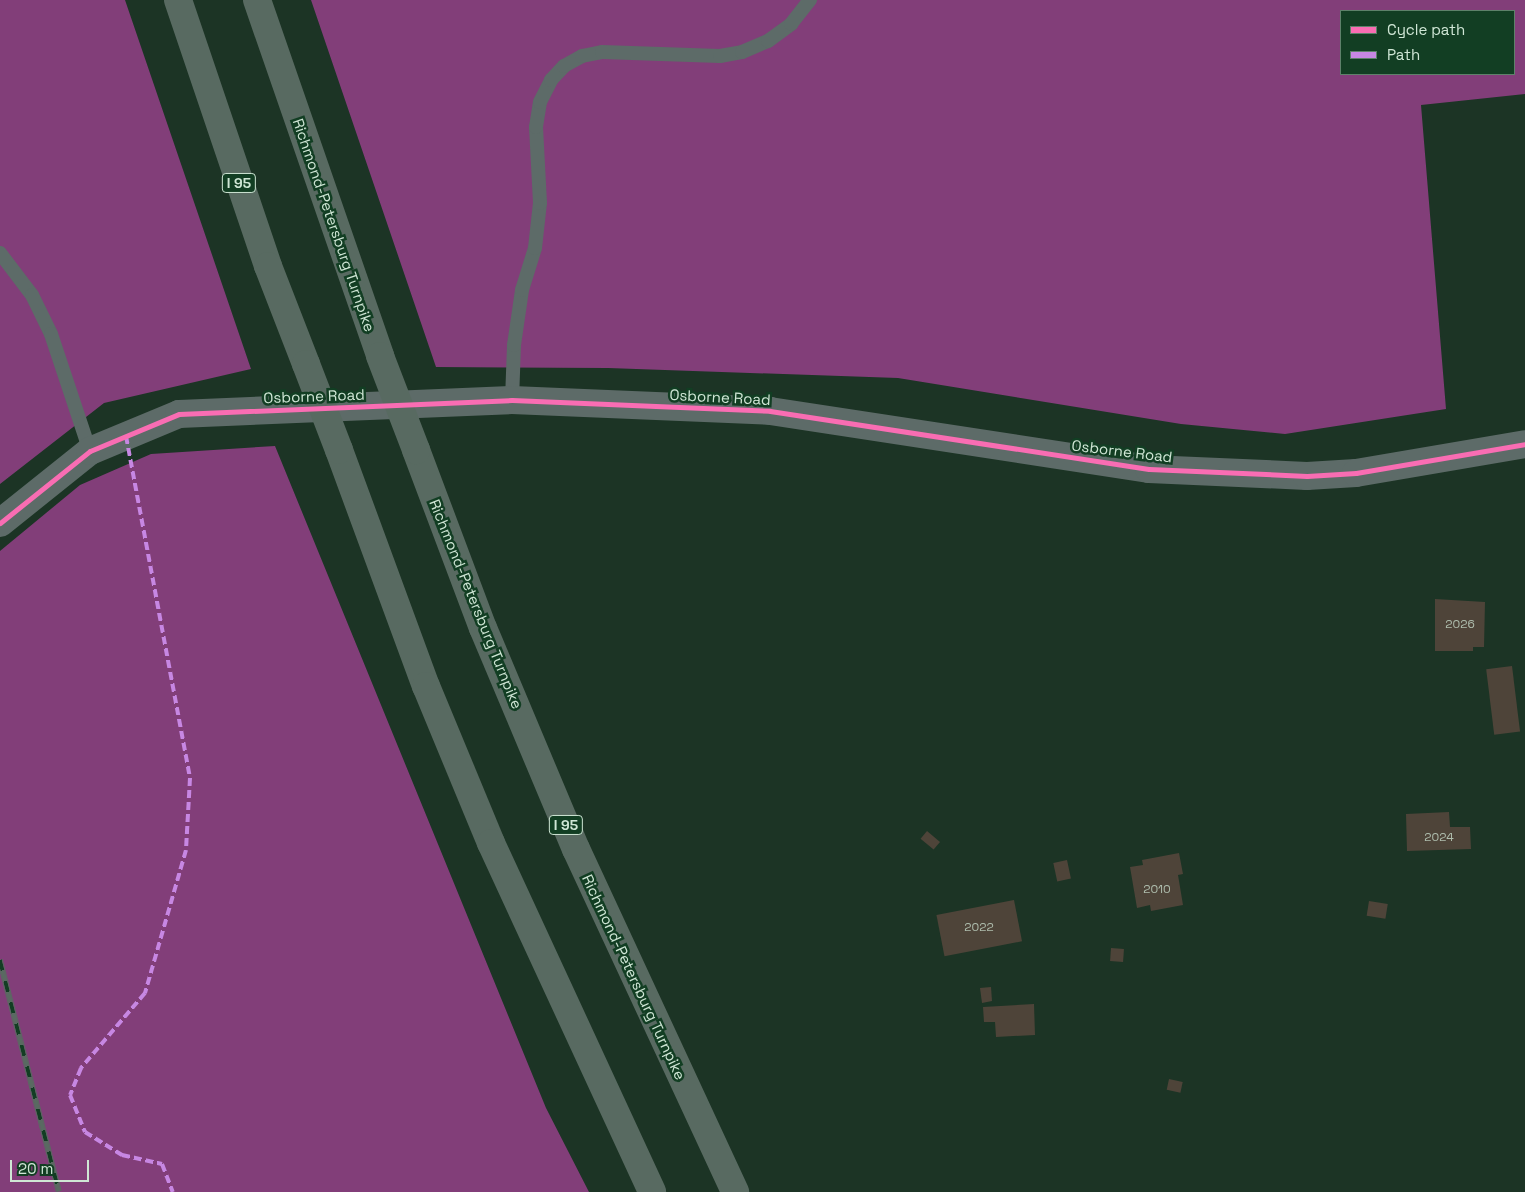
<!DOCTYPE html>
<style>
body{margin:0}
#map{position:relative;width:1525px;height:1192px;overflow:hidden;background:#1c3425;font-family:"Space Grotesk",sans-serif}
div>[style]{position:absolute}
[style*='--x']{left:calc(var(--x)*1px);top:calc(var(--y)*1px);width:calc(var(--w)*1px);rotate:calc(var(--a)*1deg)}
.forest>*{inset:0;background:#823e79}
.building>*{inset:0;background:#4e4439;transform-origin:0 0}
.service>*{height:14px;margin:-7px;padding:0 7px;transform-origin:7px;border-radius:7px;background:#5d6b68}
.tertiary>*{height:28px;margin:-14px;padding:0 14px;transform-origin:14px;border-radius:14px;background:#5d6b68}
.motorway>*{height:28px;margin:-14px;padding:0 14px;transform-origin:14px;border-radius:14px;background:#586a61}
.rail>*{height:5.5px;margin-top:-2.75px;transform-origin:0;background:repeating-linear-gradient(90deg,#123e23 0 11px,#596a61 0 22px);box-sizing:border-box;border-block:1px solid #596a61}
.motorway-bridge>*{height:28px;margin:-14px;padding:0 14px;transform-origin:14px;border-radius:14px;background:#586a61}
.quiet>*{height:4px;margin-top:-2px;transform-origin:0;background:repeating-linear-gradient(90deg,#c787e3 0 8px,transparent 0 12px)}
.cycleway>*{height:5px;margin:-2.5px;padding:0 2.5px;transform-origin:2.5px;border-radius:2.5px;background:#f96db3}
span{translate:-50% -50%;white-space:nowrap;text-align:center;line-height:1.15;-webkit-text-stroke:5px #123e23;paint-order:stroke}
.number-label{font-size:12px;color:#afbeae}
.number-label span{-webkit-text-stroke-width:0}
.shield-label span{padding:1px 4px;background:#123e23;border:1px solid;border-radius:4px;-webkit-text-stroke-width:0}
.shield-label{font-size:14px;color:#cfe6d5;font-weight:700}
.street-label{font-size:15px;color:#cfe6d5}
.legend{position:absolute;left:1340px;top:10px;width:175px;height:65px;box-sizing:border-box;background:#123e23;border:1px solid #5e816a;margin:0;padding:6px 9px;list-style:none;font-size:15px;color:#cfe6d5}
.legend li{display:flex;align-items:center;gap:10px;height:25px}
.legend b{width:25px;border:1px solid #5e816a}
.scale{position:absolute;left:10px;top:1160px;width:79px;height:22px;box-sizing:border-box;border:2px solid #cfe6d5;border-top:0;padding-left:6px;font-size:15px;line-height:18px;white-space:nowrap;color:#cfe6d5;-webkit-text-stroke:4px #123e23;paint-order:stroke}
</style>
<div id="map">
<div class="forest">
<div style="clip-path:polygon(0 0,125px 0,251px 369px,104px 403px,0 484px)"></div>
<div style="clip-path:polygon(evenodd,311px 0,1525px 0,1525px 94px,1421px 105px,1446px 409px,1285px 434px,1181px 424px,898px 378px,608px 368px,436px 367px,311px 0,1341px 11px,1514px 11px,1514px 74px,1341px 74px,1341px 11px)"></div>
<div style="clip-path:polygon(275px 446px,546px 1108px,589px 1192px,0 1192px,0 551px,80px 485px,151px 454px)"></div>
</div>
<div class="building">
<div style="clip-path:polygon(1435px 599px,1485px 602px,1484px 647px,1473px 647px,1473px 651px,1435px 651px)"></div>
<div style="left:1512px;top:666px;width:66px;height:26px;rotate:83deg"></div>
<div style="clip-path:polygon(1449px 812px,1450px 827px,1470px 827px,1471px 849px,1407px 851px,1406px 814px)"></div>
<div style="left:927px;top:831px;width:17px;height:10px;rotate:40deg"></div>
<div style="clip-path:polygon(1179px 853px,1183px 874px,1178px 875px,1183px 905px,1151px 911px,1150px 905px,1137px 908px,1130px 867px,1143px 865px,1142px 860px)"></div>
<div style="left:1067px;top:860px;width:19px;height:14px;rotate:78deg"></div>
<div style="left:1014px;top:900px;width:42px;height:79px;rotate:79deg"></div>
<div style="left:1369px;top:901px;width:19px;height:15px;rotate:9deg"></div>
<div style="left:1111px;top:948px;width:13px;height:13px;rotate:4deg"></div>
<div style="clip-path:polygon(991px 987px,992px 1001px,982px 1003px,980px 988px)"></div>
<div style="clip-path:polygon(1034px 1004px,1035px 1035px,996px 1037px,995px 1022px,984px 1022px,983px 1007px)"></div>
<div style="left:1169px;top:1079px;width:14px;height:11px;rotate:12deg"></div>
</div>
<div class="service">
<div style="--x:0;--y:253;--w:53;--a:52.7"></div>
<div style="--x:32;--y:295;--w:43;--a:64"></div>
<div style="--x:51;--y:334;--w:123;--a:71.6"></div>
<div style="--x:512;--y:400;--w:55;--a:-87.9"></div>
<div style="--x:514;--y:345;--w:56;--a:-81.7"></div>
<div style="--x:522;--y:290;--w:44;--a:-72.8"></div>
<div style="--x:535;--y:248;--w:45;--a:-83.7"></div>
<div style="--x:540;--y:203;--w:76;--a:-93"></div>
<div style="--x:536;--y:127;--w:25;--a:-81"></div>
<div style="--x:540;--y:102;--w:25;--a:-63"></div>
<div style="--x:551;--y:80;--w:19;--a:-47"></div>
<div style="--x:564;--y:66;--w:21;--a:-29"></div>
<div style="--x:582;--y:56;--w:20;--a:-11"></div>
<div style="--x:602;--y:52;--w:118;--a:1.9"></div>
<div style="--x:720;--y:56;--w:22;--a:-10"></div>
<div style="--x:742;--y:52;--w:28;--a:-23"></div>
<div style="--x:768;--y:41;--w:29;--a:-36"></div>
<div style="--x:791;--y:24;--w:31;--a:-52"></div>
</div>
<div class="tertiary">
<div style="--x:0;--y:523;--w:115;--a:-38.7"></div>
<div style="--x:90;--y:451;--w:96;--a:-22.6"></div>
<div style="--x:179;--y:414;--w:333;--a:-2.4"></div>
<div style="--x:512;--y:400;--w:258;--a:2.4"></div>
<div style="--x:770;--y:411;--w:383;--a:8.7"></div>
<div style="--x:1149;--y:469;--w:158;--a:2.5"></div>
<div style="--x:1307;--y:476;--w:49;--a:-3.5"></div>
<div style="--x:1356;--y:473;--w:171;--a:-9.7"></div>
</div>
<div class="motorway">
<div style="--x:178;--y:0;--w:281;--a:71.3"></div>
<div style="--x:268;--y:266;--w:105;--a:68.8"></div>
<div style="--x:257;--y:0;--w:377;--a:70.9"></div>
<div style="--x:339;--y:450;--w:252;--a:69.8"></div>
<div style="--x:426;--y:686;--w:170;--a:67.5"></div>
<div style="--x:491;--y:843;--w:384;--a:65.2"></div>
<div style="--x:416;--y:450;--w:190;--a:69.4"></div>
<div style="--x:483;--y:628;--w:240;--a:67.2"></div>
<div style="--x:576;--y:849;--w:378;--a:65.1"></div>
</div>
<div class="rail">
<div style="--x:0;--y:960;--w:239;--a:75.7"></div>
</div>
<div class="motorway-bridge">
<div style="--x:380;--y:356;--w:101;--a:69"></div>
<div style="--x:306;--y:364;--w:92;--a:69"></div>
</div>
<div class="quiet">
<div style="--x:126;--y:436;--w:348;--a:79.4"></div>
<div style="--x:190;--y:778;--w:72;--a:93.2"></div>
<div style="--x:186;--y:850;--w:149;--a:106"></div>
<div style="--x:145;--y:993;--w:99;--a:130.5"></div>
<div style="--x:81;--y:1068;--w:29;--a:112"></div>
<div style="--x:70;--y:1095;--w:40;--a:68"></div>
<div style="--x:85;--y:1132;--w:44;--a:31.9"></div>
<div style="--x:122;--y:1155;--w:41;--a:12.7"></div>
<div style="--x:162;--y:1164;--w:30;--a:69"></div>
</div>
<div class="cycleway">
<div style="--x:0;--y:523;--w:115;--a:-38.7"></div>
<div style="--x:90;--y:451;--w:96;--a:-22.6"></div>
<div style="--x:179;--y:414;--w:333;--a:-2.4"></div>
<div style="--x:512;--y:400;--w:258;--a:2.4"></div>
<div style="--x:770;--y:411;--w:383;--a:8.7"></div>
<div style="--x:1149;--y:469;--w:158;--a:2.5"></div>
<div style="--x:1307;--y:476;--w:49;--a:-3.5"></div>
<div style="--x:1356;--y:473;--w:171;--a:-9.7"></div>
</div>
<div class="number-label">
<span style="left:1460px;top:625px">2026</span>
<span style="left:1439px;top:838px">2024</span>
<span style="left:1157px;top:890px">2010</span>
<span style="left:979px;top:928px">2022</span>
</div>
<div class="shield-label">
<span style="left:239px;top:183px">I 95</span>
<span style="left:566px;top:825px">I 95</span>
</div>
<div class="street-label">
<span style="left:334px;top:225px;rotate:71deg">Richmond-Petersburg Turnpike</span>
<span style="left:314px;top:396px;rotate:-2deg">Osborne Road</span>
<span style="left:720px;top:397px;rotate:3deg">Osborne Road</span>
<span style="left:1122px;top:451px;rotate:7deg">Osborne Road</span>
<span style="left:476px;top:604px;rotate:68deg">Richmond-Petersburg Turnpike</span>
<span style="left:634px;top:977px;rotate:65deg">Richmond-Petersburg Turnpike</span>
</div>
<ul class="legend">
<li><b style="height:6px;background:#f96db3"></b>Cycle path</li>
<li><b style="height:6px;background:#c787e3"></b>Path</li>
</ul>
<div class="scale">20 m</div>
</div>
